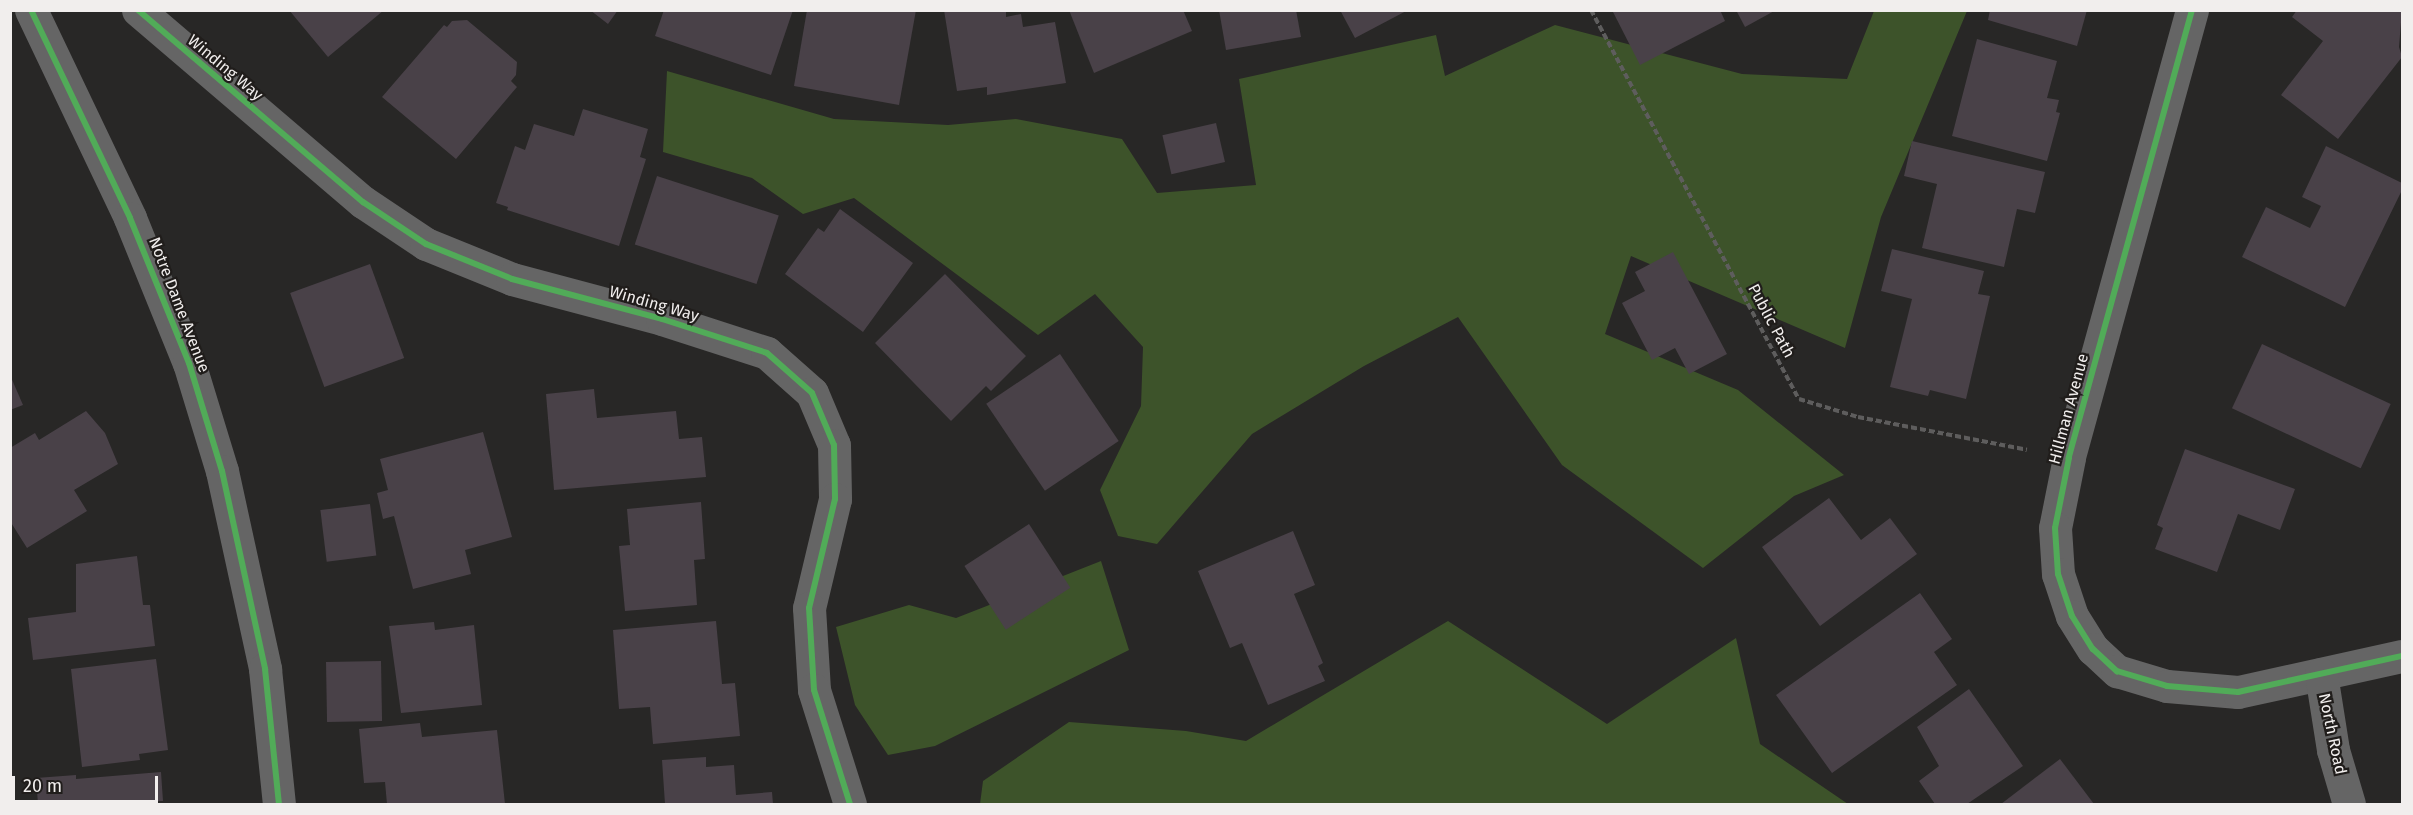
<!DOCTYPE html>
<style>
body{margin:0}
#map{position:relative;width:2413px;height:815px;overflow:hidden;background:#282726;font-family:"Fira Sans",sans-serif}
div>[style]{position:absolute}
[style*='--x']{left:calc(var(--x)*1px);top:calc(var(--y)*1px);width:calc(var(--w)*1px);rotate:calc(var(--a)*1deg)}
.forest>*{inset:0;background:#3d532a}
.building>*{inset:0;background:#494148;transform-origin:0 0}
.path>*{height:4px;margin-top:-2px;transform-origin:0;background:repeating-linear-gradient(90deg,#5e5d5d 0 6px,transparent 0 9px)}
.street>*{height:33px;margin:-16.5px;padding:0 16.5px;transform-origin:16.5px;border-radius:16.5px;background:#656565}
.cycleway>*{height:6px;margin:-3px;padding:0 3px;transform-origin:3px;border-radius:3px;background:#51ab58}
span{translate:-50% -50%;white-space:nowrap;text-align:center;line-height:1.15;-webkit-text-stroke:4.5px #201d1b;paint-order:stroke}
.street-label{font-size:16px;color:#f1eeed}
.frame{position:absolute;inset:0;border:12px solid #f1eeed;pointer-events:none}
.scale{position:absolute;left:12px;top:776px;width:146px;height:27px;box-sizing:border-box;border:3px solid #f1eeed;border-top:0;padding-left:8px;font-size:18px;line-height:21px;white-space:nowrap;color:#f1eeed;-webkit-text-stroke:4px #201d1b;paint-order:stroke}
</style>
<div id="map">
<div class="forest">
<div style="clip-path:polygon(1874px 11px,1967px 11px,1881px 217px,1845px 348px,1631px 256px,1605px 334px,1738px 390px,1844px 475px,1794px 496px,1703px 568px,1562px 465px,1458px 317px,1364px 366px,1252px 434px,1157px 544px,1118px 536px,1100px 490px,1141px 406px,1143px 347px,1095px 294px,1038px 335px,854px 198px,803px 214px,752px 178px,663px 152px,667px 71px,834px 119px,948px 125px,1016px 119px,1122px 139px,1157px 193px,1256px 185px,1239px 79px,1436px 35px,1445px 76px,1555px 25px,1742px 74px,1847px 79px)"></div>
<div style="clip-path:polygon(1101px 561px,1129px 650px,935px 746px,888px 755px,855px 705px,836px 627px,909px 605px,956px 618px)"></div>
<div style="clip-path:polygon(1448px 621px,1607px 724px,1736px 638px,1760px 744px,1848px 804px,980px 804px,983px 781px,1069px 722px,1186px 731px,1246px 741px)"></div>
</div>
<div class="building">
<div style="clip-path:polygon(289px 10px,384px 10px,328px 57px)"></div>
<div style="clip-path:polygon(590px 10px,618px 10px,608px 24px)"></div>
<div style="clip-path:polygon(664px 10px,793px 10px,771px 75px,655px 36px)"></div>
<div style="clip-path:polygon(807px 10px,916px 10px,899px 105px,794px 86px)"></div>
<div style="clip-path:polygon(944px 10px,1006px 10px,1006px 17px,1021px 14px,1023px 27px,1055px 22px,1066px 83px,987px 95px,987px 87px,957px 91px)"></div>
<div style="clip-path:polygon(1069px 10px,1183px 10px,1192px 31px,1094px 73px)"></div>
<div style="clip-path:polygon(1219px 10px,1296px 10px,1301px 37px,1226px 50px)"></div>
<div style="clip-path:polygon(1340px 10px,1408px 10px,1355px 38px)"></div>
<div style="clip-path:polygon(1612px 10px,1720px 10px,1725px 21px,1640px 65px)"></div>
<div style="clip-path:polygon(1736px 10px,1776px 10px,1745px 27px)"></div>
<div style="clip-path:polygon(1990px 10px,2087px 10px,2077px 46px,1988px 20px)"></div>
<div style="clip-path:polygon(2297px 10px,2402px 10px,2399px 47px,2402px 57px,2338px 139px,2281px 95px,2323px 41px,2292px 17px)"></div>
<div style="clip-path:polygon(467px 20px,517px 62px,516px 75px,511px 81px,517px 87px,456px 159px,382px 97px,444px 25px,447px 27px,452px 21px)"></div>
<div style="clip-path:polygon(1977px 39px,2057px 61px,2047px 98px,2059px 100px,2056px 112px,2060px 113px,2047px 161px,1952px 136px)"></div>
<div style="clip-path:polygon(583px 109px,648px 129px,640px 157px,646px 159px,619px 246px,507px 210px,508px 207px,496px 203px,515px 146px,525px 150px,534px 124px,574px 136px)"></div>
<div style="left:1216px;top:123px;width:40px;height:55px;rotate:77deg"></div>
<div style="clip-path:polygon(1912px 141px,2045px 172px,2035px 213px,2017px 209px,2004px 267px,1922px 248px,1937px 184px,1904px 176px)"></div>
<div style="clip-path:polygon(2326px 146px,2402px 183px,2402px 190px,2345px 307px,2242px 257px,2266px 207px,2310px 228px,2321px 206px,2302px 197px)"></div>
<div style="left:657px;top:176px;width:128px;height:72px;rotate:18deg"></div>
<div style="clip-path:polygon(840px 209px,913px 263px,863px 332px,785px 274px,818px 228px,824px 232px)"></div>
<div style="clip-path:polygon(1892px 249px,1984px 271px,1978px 294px,1990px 296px,1966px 399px,1930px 390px,1928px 396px,1890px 387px,1912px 299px,1881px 291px)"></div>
<div style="clip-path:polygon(1673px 252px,1727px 354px,1689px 374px,1675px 348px,1652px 360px,1622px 303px,1645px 291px,1635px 272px)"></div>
<div style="left:370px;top:264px;width:100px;height:85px;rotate:70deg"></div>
<div style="clip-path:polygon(945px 274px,1026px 356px,991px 391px,986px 386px,951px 421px,875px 343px)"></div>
<div style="left:2262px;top:344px;width:142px;height:71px;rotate:25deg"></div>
<div style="left:1060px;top:354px;width:105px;height:89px;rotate:56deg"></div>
<div style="clip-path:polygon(10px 375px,23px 405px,10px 410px)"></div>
<div style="clip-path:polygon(594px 389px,597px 418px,676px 411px,679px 439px,702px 437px,706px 477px,554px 490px,546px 394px)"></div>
<div style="clip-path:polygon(86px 411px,105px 433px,118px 464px,74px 490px,87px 511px,27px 548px,10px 521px,10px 448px,35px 433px,39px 440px)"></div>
<div style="clip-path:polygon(483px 432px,512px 537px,465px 550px,471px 574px,413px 589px,394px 516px,383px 519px,377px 493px,388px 490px,380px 459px)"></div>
<div style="clip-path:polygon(2185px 449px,2295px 489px,2280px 530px,2238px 514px,2217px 572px,2155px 549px,2163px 528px,2157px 525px)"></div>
<div style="clip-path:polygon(1829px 498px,1861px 540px,1890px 518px,1917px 554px,1820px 626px,1762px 547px)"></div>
<div style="clip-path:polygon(701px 502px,705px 559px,694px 560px,697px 605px,625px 611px,619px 546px,630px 545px,627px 509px)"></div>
<div style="left:370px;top:504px;width:52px;height:50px;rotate:83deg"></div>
<div style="left:1029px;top:524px;width:76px;height:77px;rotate:57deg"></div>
<div style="clip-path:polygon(1293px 531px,1315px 585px,1294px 594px,1323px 663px,1318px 666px,1325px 681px,1268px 705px,1242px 643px,1230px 648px,1198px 571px)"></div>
<div style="clip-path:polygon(137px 556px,143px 605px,150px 605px,155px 646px,33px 660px,28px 618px,76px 612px,76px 564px)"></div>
<div style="clip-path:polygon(1920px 593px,1952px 639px,1934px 652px,1957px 685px,1832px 773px,1776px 695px)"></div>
<div style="clip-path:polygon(716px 621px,722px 684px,735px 683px,740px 736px,653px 744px,650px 707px,619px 709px,613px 630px)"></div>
<div style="clip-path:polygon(434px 622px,435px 630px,474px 625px,482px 705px,401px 713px,389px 626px)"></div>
<div style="clip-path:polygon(156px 659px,168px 750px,139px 754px,140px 760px,82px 767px,71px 669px)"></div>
<div style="left:381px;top:661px;width:60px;height:55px;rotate:89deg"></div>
<div style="clip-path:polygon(1969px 689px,2023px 766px,1967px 804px,1935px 804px,1919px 781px,1939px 766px,1917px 727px)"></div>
<div style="clip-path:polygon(420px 723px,422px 737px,497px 730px,505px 804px,387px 804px,385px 782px,364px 783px,359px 729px)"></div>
<div style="clip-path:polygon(706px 757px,706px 767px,734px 765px,736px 795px,772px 792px,773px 804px,665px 804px,662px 760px)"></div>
<div style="clip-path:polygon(2060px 759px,2094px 804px,2001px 804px)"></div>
<div style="clip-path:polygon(161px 772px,163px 801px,38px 804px,36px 778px,76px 775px,76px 779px)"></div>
</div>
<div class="path">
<div style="--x:1591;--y:10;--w:441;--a:61.9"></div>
<div style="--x:1799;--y:399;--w:62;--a:17"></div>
<div style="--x:1858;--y:417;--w:172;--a:11"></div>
</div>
<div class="street">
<div style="--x:31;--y:10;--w:230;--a:64.5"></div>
<div style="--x:130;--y:218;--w:157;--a:67.9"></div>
<div style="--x:189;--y:363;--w:113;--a:73"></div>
<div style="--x:222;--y:471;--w:203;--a:77.7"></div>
<div style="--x:265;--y:669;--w:136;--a:84.1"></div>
<div style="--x:138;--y:10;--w:296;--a:40.5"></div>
<div style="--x:363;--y:202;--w:76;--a:33.7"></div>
<div style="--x:426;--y:244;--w:93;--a:22.1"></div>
<div style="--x:512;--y:279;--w:155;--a:14.9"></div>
<div style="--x:662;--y:319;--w:110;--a:17.9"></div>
<div style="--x:767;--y:353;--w:60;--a:41.6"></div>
<div style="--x:812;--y:393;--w:56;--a:67.1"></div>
<div style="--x:834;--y:445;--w:54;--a:88.9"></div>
<div style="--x:835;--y:499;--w:112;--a:103.4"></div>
<div style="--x:809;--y:608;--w:82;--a:86.5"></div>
<div style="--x:814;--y:690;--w:120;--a:72.5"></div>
<div style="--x:2192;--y:10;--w:465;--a:105.4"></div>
<div style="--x:2069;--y:458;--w:71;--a:101.3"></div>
<div style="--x:2055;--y:528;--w:46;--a:86.3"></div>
<div style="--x:2058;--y:574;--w:44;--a:71.6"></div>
<div style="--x:2072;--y:616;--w:39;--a:58"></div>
<div style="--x:2093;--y:649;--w:33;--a:43"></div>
<div style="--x:2117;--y:671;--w:52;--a:16.7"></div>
<div style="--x:2167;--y:686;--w:71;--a:4.8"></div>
<div style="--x:2238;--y:692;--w:168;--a:-12.4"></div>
<div style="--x:2321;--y:674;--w:77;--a:81"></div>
<div style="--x:2333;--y:750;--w:56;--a:73.5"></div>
</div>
<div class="cycleway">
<div style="--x:31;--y:10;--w:230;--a:64.5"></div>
<div style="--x:130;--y:218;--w:157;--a:67.9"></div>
<div style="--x:189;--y:363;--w:113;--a:73"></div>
<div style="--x:222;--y:471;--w:203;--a:77.7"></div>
<div style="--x:265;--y:669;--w:136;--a:84.1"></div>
<div style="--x:138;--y:10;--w:296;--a:40.5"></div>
<div style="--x:363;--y:202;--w:76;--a:33.7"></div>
<div style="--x:426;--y:244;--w:93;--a:22.1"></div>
<div style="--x:512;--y:279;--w:155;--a:14.9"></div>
<div style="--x:662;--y:319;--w:110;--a:17.9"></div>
<div style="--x:767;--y:353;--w:60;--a:41.6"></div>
<div style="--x:812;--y:393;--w:56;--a:67.1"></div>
<div style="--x:834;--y:445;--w:54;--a:88.9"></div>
<div style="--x:835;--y:499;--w:112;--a:103.4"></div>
<div style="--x:809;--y:608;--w:82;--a:86.5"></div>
<div style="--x:814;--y:690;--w:120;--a:72.5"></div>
<div style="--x:2192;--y:10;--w:465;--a:105.4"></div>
<div style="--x:2069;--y:458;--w:71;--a:101.3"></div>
<div style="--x:2055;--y:528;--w:46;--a:86.3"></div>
<div style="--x:2058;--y:574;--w:44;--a:71.6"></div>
<div style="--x:2072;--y:616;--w:39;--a:58"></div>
<div style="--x:2093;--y:649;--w:33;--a:43"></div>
<div style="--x:2117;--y:671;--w:52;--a:16.7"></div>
<div style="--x:2167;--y:686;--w:71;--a:4.8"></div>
<div style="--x:2238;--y:692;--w:168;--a:-12.4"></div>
</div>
<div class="street-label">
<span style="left:225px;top:68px;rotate:40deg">Winding Way</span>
<span style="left:654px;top:304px;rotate:16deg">Winding Way</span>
<span style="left:179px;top:305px;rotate:69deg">Notre Dame Avenue</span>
<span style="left:1771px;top:321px;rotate:62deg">Public Path</span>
<span style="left:2069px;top:409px;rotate:-75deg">Hillman Avenue</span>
<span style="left:2332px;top:734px;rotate:78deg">North Road</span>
</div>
<div class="frame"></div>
<div class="scale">20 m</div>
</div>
